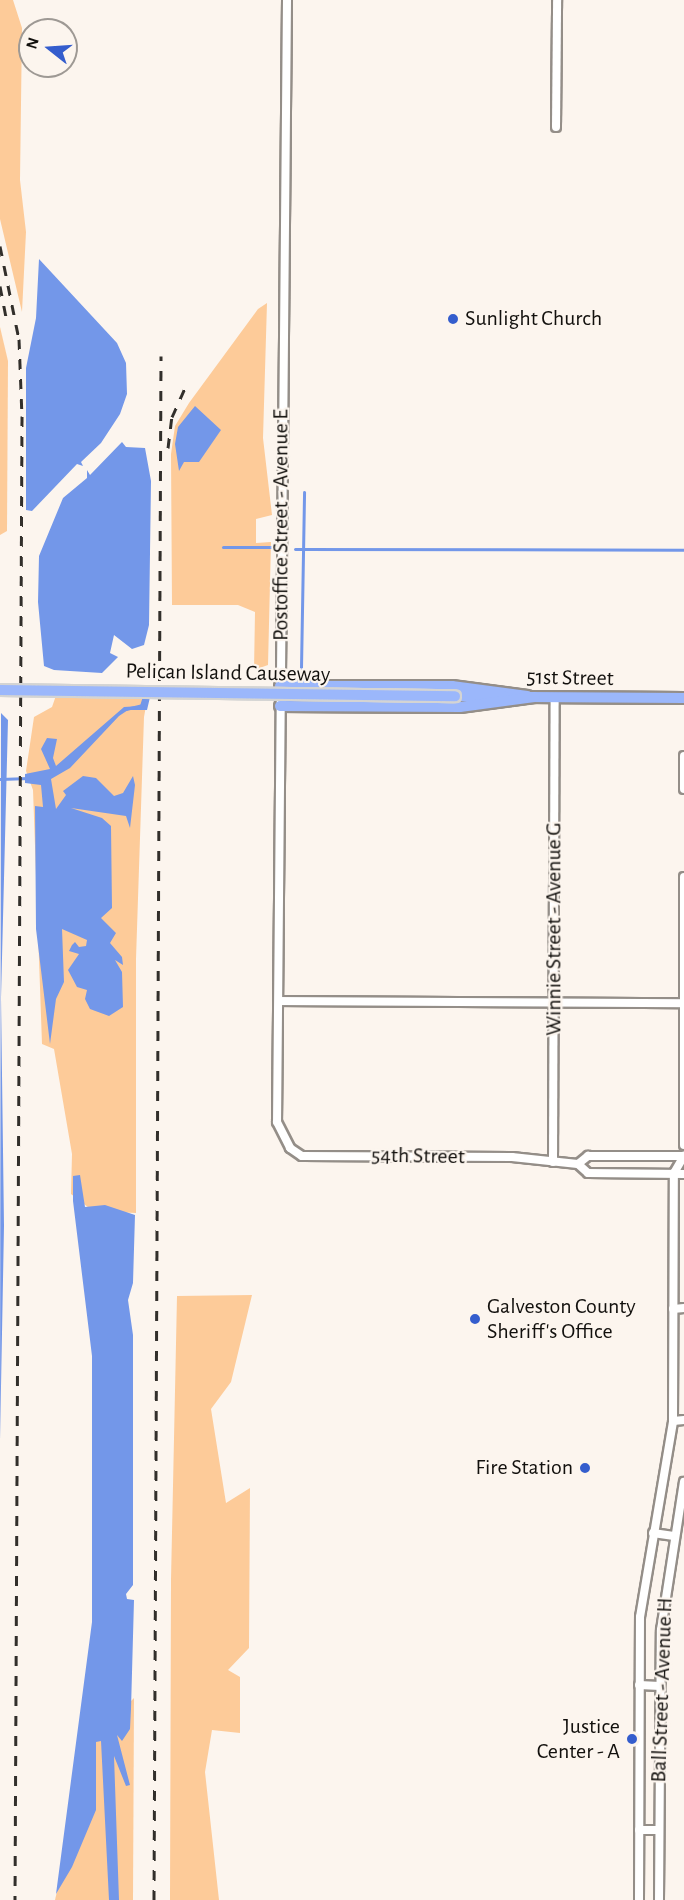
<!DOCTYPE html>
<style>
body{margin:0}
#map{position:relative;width:684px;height:1900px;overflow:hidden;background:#fcf5ee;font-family:"Alegreya Sans",sans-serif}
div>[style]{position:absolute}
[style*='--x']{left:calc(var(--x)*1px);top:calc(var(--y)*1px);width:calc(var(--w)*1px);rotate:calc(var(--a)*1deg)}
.green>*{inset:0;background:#fdcb99}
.water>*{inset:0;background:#7397e9}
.stream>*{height:3px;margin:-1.5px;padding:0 1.5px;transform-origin:1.5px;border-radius:1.5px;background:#7397e9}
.roads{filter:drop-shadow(2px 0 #948e88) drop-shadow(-2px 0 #948e88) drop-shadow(0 2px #948e88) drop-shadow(0 -2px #948e88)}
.minor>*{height:8px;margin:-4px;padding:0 4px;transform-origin:4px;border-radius:4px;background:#fff}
.major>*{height:10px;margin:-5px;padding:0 5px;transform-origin:5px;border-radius:5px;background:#9bb7fb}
.rail>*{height:3px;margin-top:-1.5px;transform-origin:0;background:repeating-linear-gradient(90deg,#322f2b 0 10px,transparent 0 20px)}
.bridges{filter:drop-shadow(2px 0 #d4d4d3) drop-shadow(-2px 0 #d4d4d3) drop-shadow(0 2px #d4d4d3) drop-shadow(0 -2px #d4d4d3)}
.major-bridge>*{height:10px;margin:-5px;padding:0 5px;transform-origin:5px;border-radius:5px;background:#9bb7fb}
.dots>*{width:16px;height:16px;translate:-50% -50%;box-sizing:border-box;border:3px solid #fcf5ee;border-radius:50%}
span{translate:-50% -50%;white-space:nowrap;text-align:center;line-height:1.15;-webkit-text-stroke:4.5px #fcf5ee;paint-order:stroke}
.poi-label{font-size:22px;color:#12100d}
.left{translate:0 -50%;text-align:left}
.right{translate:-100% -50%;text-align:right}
.street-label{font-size:22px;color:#12100d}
.north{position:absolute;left:18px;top:18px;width:60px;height:60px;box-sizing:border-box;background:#fcf5ee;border:2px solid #9e9994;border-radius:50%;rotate:287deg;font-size:16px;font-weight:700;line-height:24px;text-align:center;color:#12100d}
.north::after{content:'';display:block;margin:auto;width:21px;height:27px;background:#345dcd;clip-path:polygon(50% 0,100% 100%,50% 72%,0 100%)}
</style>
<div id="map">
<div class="green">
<div style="clip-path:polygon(0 0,13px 0,22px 28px,20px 180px,26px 232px,22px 312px,0 219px)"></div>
<div style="clip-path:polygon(267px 303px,263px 438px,272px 515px,256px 519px,256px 543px,271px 542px,268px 665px,254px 670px,255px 612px,238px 605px,172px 605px,171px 454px,175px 426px,189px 403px,258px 309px)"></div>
<div style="clip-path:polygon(0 327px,8px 361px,7px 531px,0 535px)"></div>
<div style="clip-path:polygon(59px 687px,149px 689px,144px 717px,136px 959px,136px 1213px,93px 1211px,71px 1194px,72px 1154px,54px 1049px,42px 1044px,33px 790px,26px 771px,34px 717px,52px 707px)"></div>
<div style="clip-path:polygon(252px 1295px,231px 1382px,211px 1409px,226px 1503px,250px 1488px,249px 1648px,228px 1670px,240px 1677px,240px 1733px,212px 1730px,205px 1772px,219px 1900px,170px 1900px,171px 1580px,177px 1296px)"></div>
<div style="clip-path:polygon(134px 1698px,133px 1900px,55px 1900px,92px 1741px)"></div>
</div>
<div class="water">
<div style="clip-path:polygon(39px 259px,117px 343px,126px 363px,127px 394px,120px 414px,101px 443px,81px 462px,83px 466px,77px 464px,32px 511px,26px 510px,26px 368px,36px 318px)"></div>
<div style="clip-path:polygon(195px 406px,221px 430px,199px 462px,184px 462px,179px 471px,175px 444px,178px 427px)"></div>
<div style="clip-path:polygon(122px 442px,126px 447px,145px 448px,151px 481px,149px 625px,144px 645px,132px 649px,114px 635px,110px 653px,118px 657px,102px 673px,54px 670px,44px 666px,38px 602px,39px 556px,63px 498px,87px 478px,87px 470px,90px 475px)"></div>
<div style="clip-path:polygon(144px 693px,151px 693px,147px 710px,128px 710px,119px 716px,70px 768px,51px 779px,56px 809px,66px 795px,63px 791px,83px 776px,96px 778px,114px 796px,123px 793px,133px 776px,135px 785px,130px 828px,126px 816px,71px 808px,102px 818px,111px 826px,112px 908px,101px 918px,116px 933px,110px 943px,122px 957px,123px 965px,115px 960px,122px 972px,123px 1007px,109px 1016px,90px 1009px,85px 999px,87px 990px,77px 987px,68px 970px,79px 954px,69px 951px,72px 945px,75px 942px,79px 947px,86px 946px,87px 940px,62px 929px,64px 982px,56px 999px,50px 1044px,36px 929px,35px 806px,43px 807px,41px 785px,25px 783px,25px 774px,50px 769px,41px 749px,47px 738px,57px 739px,53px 758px,56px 766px,124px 707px,140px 706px)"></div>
<div style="clip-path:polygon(1px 713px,8px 720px,1px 998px,4px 1226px,0 1441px)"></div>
<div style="clip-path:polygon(80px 1175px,85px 1207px,105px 1205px,135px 1215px,133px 1283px,128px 1300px,133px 1335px,133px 1585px,126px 1594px,127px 1599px,134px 1600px,131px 1709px,130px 1729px,122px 1741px,117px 1735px,130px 1785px,126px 1786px,114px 1756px,119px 1900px,109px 1900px,101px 1741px,96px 1742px,96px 1810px,72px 1867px,56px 1894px,92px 1622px,92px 1356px,73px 1201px,73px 1176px)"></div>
</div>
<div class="stream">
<div style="--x:223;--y:547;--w:50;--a:0"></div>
<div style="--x:295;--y:549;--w:389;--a:0.1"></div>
<div style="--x:301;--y:668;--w:176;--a:-89"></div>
<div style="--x:126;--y:709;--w:16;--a:-14"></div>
<div style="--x:0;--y:779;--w:29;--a:-2"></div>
</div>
<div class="roads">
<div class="minor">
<div style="--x:287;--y:0;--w:1122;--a:90.51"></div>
<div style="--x:277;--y:1122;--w:29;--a:63"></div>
<div style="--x:290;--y:1148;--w:14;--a:34"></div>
<div style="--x:302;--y:1156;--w:210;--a:0.3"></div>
<div style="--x:512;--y:1157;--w:66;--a:6.1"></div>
<div style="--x:578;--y:1164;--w:13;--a:42"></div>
<div style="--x:588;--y:1173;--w:96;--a:0.6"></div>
<div style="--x:556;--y:127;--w:127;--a:-89.5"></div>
<div style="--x:684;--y:756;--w:33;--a:90"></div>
<div style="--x:684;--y:877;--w:268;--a:90"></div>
<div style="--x:279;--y:1001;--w:405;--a:0.3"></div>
<div style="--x:553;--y:1162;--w:465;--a:-89.8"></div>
<div style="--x:578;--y:1164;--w:13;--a:-39"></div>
<div style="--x:588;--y:1156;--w:96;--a:0"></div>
<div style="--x:673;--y:1309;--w:11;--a:-5"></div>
<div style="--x:673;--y:1421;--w:11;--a:-5"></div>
<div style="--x:653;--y:1533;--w:21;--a:8"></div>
<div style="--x:639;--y:1685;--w:21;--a:3"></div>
<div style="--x:639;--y:1830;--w:20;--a:0"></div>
<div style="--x:639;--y:1900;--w:283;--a:-89.8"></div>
<div style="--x:640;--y:1617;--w:199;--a:-80.4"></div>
<div style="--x:673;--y:1421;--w:248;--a:-89.8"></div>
<div style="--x:674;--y:1173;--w:20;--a:-60"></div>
<div style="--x:659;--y:1900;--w:270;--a:-89.6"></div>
<div style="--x:661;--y:1630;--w:150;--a:-81.2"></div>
</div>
<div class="major">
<div style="--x:280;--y:686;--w:172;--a:0"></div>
<div style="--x:452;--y:686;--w:76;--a:7.6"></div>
<div style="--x:455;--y:696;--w:48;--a:0"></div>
<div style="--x:528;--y:697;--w:156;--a:0.4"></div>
<div style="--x:280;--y:706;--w:180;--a:0.3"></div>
<div style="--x:460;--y:707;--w:75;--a:-7.7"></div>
</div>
</div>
<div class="rail">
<div style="--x:0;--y:246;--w:95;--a:78.5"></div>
<div style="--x:19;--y:339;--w:77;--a:87.8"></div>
<div style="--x:22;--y:416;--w:1484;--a:90.27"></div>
<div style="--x:0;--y:286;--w:31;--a:79"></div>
<div style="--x:168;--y:448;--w:31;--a:-83"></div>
<div style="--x:172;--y:417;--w:32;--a:-66"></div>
<div style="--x:154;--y:1900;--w:1544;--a:-89.74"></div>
</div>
<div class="bridges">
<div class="major-bridge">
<div style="--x:0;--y:690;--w:455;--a:0.8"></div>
</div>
</div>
<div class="dots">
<div style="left:453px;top:319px;background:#345dcd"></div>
<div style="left:475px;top:1319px;background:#345dcd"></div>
<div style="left:585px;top:1468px;background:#345dcd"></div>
<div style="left:632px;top:1739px;background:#345dcd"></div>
</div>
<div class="poi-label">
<span class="left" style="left:465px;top:319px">Sunlight Church</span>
<span class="left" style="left:487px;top:1319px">Galveston County<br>Sheriff's Office</span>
<span class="right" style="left:573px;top:1468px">Fire Station</span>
<span class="right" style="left:620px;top:1739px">Justice<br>Center - A</span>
</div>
<div class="street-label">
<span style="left:281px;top:525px;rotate:-90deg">Postoffice Street - Avenue E</span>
<span style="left:228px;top:673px;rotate:1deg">Pelican Island Causeway</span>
<span style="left:570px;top:678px;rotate:1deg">51st Street</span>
<span style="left:554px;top:929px;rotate:-90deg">Winnie Street - Avenue G</span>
<span style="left:418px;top:1156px;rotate:1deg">54th Street</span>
<span style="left:662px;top:1690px;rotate:-88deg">Ball Street - Avenue H</span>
</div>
<div class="north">N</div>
</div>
